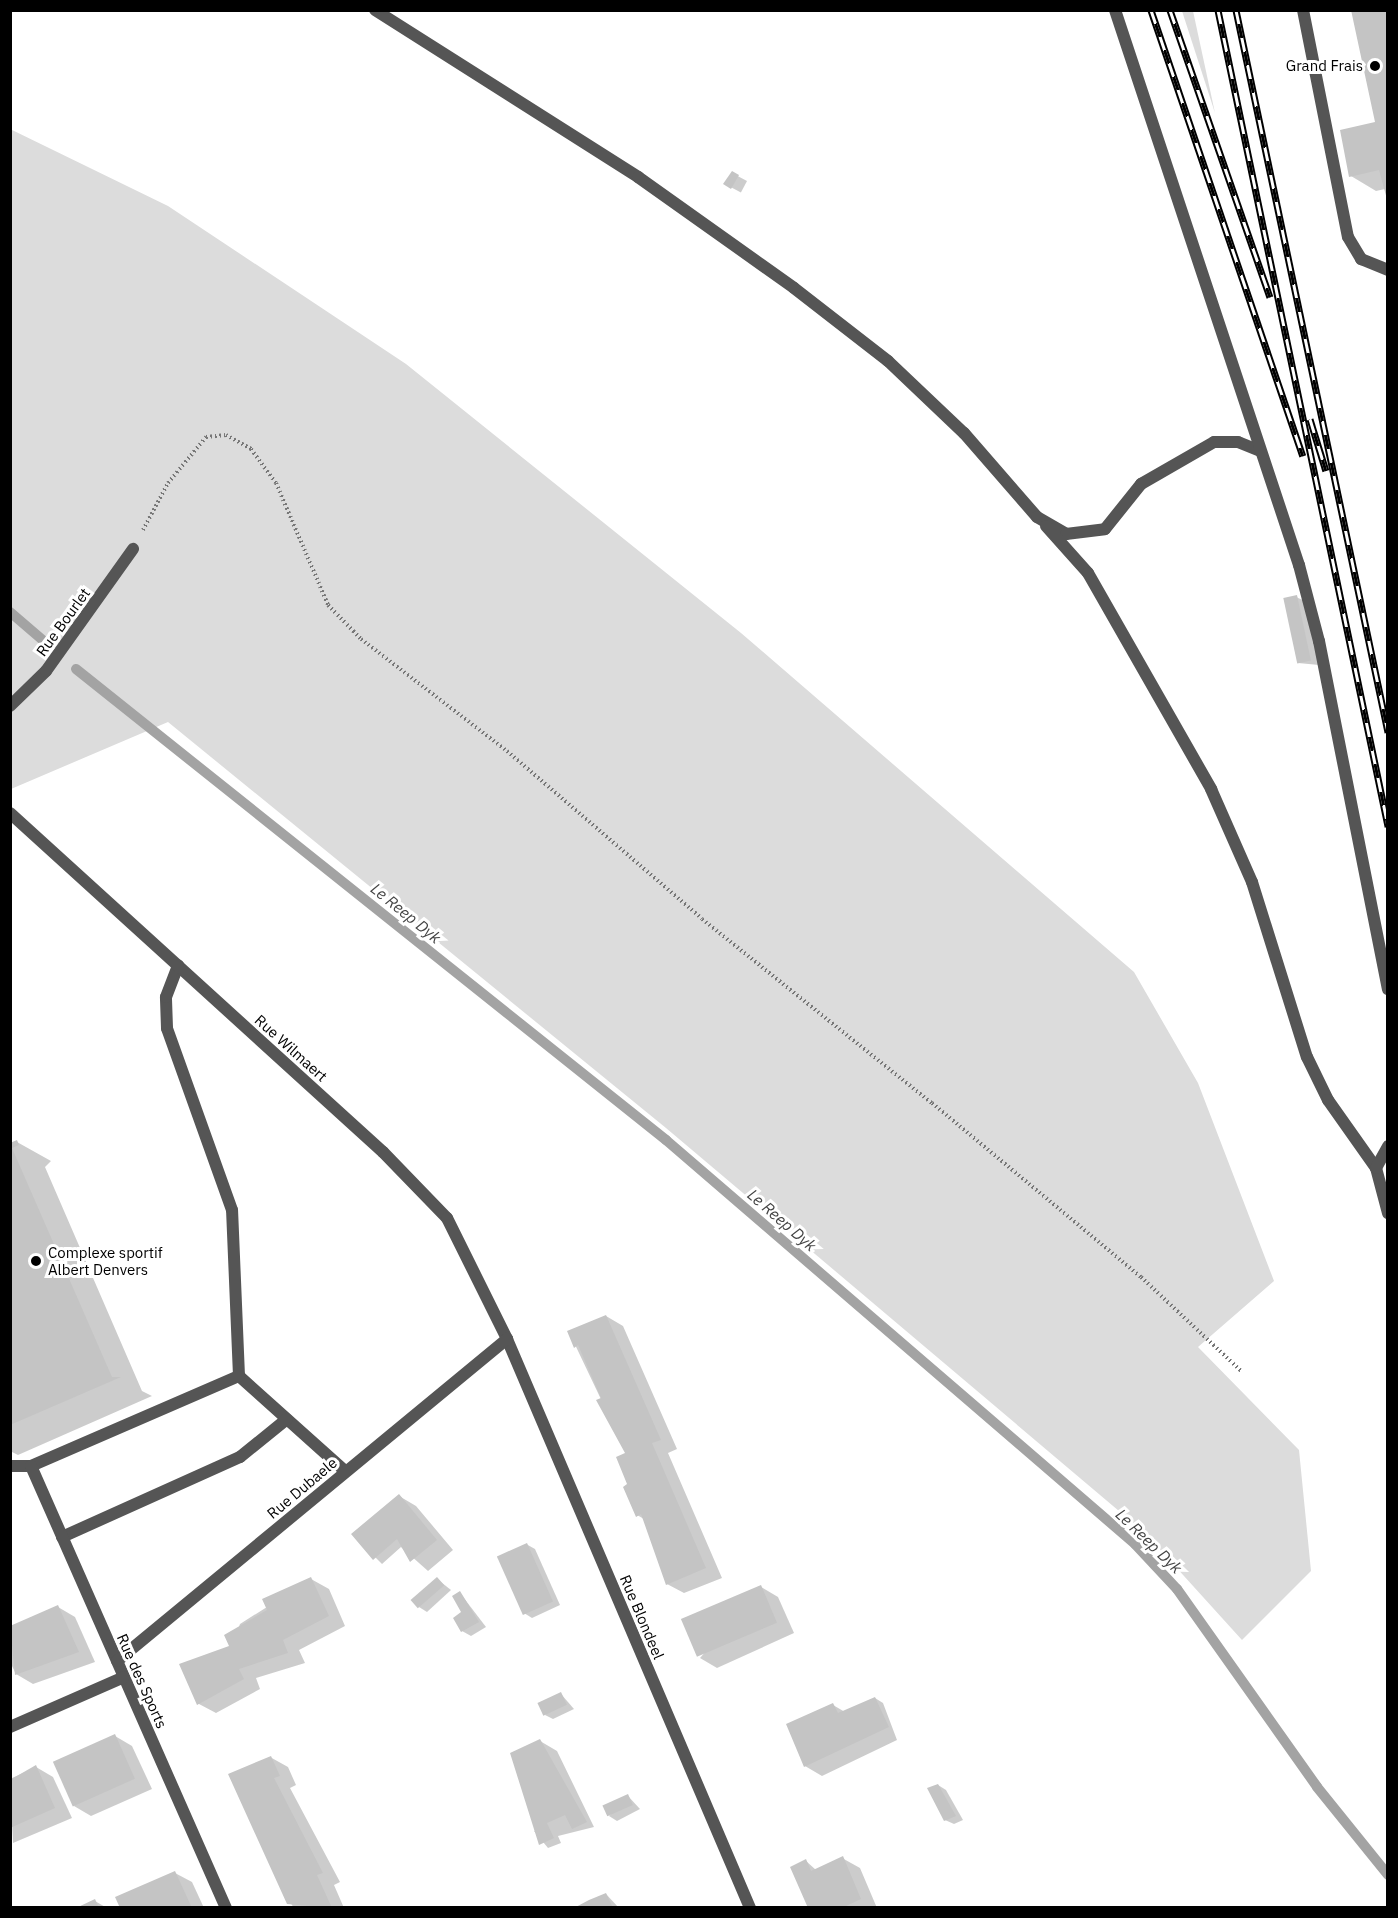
<!DOCTYPE html>
<style>
body{margin:0}
#map{position:relative;width:1398px;height:1918px;overflow:hidden;background:#fff;font-family:"IBM Plex Sans",sans-serif}
div>[style]{position:absolute}
[style*='--x']{left:calc(var(--x)*1px);top:calc(var(--y)*1px);width:calc(var(--w)*1px);rotate:calc(var(--a)*1deg)}
.green>*{inset:0;background:#dcdcdc}
.shadow>*{inset:0;background:#0003;transform-origin:0 0}
.stream>*{height:10px;margin:-5px;padding:0 5px;transform-origin:5px;border-radius:5px;background:#a3a3a3}
.building>*{inset:0;background:#c4c4c4;transform-origin:0 0}
.path>*{height:4px;margin-top:-2px;transform-origin:0;background:repeating-linear-gradient(90deg,#777 0 1.5px,transparent 0 4.5px)}
.lane>*{height:12px;margin:-6px;padding:0 6px;transform-origin:6px;border-radius:6px;background:#555}
.street>*{height:12px;margin:-6px;padding:0 6px;transform-origin:6px;border-radius:6px;background:#555}
.rail>*{height:7px;margin-top:-3.5px;transform-origin:0;background:repeating-linear-gradient(90deg,#fff 0 14px,#000 0 28px);box-sizing:border-box;border-block:2px solid #000}
.dots>*{width:16px;height:16px;translate:-50% -50%;box-sizing:border-box;border:3px solid #fff;border-radius:50%}
span{translate:-50% -50%;white-space:nowrap;text-align:center;line-height:1.15;-webkit-text-stroke:6px #fff;paint-order:stroke}
.poi-label{font-size:15px;color:#000}
.right{translate:-100% -50%;text-align:right}
.left{translate:0 -50%;text-align:left}
.street-label{font-size:15px;color:#000}
.water-label{font-size:16px;color:#444;font-style:italic}
.frame{position:absolute;inset:0;border:12px solid #000;pointer-events:none}
</style>
<div id="map">
<div class="green">
<div style="clip-path:polygon(1182px 11px,1193px 11px,1215px 113px)"></div>
<div style="clip-path:polygon(10px 129px,168px 206px,406px 364px,741px 633px,1134px 972px,1198px 1083px,1274px 1281px,1198px 1347px,1299px 1450px,1311px 1571px,1242px 1640px,1145px 1533px,666px 1128px,168px 722px,11px 789px)"></div>
</div>
<div class="shadow">
<div style="clip-path:polygon(1388px 10px,1385px 189px,1376px 191px,1351px 176px,1377px 123px)"></div>
<div style="left:732px;top:173px;width:17px;height:13px;rotate:28deg"></div>
<div style="clip-path:polygon(1296px 597px,1305px 601px,1319px 665px,1298px 663px)"></div>
<div style="clip-path:polygon(17px 1142px,51px 1161px,45px 1167px,142px 1391px,152px 1396px,18px 1455px,10px 1451px,10px 1145px)"></div>
<div style="clip-path:polygon(606px 1316px,623px 1326px,677px 1449px,668px 1453px,722px 1578px,684px 1593px,667px 1584px,644px 1519px,637px 1515px,627px 1454px,569px 1332px)"></div>
<div style="clip-path:polygon(399px 1496px,416px 1506px,453px 1550px,428px 1571px,401px 1547px,382px 1564px,353px 1535px)"></div>
<div style="clip-path:polygon(526px 1544px,535px 1549px,560px 1605px,532px 1618px,524px 1613px)"></div>
<div style="clip-path:polygon(311px 1579px,329px 1589px,345px 1626px,299px 1650px,305px 1663px,256px 1678px,260px 1689px,216px 1713px,199px 1704px,181px 1665px,231px 1647px,240px 1624px)"></div>
<div style="clip-path:polygon(437px 1579px,451px 1590px,427px 1612px,419px 1607px)"></div>
<div style="clip-path:polygon(761px 1587px,778px 1597px,794px 1633px,717px 1668px,700px 1658px)"></div>
<div style="clip-path:polygon(460px 1593px,486px 1627px,471px 1636px,462px 1631px)"></div>
<div style="clip-path:polygon(58px 1607px,75px 1617px,95px 1662px,33px 1684px,16px 1674px,10px 1662px,10px 1628px)"></div>
<div style="clip-path:polygon(561px 1694px,574px 1709px,553px 1719px,545px 1715px)"></div>
<div style="clip-path:polygon(875px 1698px,883px 1703px,897px 1740px,822px 1776px,805px 1766px,833px 1705px,845px 1712px)"></div>
<div style="clip-path:polygon(115px 1736px,132px 1746px,152px 1789px,91px 1816px,74px 1806px)"></div>
<div style="clip-path:polygon(540px 1741px,557px 1751px,594px 1827px,558px 1836px,561px 1843px,548px 1848px,534px 1831px,539px 1829px)"></div>
<div style="clip-path:polygon(270px 1757px,288px 1767px,296px 1785px,290px 1788px,340px 1882px,334px 1885px,344px 1908px,294px 1908px,280px 1887px)"></div>
<div style="clip-path:polygon(36px 1767px,53px 1777px,72px 1818px,13px 1843px,10px 1779px)"></div>
<div style="clip-path:polygon(938px 1785px,946px 1790px,963px 1820px,954px 1824px,945px 1820px)"></div>
<div style="clip-path:polygon(628px 1796px,640px 1809px,617px 1821px,609px 1816px)"></div>
<div style="clip-path:polygon(842px 1858px,860px 1868px,877px 1908px,810px 1908px,806px 1861px,816px 1870px)"></div>
<div style="clip-path:polygon(175px 1873px,192px 1882px,204px 1908px,122px 1908px)"></div>
<div style="clip-path:polygon(606px 1894px,619px 1908px,578px 1908px)"></div>
<div style="clip-path:polygon(95px 1901px,107px 1908px,79px 1908px)"></div>
</div>
<div class="stream">
<div style="--x:10;--y:612;--w:48;--a:40.7"></div>
<div style="--x:76;--y:669;--w:755;--a:38.6"></div>
<div style="--x:666;--y:1140;--w:619;--a:40.74"></div>
<div style="--x:1135;--y:1544;--w:62;--a:47"></div>
<div style="--x:1177;--y:1589;--w:242;--a:54.7"></div>
<div style="--x:1317;--y:1787;--w:113;--a:51.1"></div>
</div>
<div class="building">
<div style="clip-path:polygon(1351px 10px,1388px 10px,1388px 203px,1379px 170px,1349px 177px,1340px 130px,1375px 122px)"></div>
<div style="clip-path:polygon(732px 171px,739px 175px,731px 189px,723px 184px)"></div>
<div style="left:1297px;top:595px;width:67px;height:14px;rotate:78deg"></div>
<div style="clip-path:polygon(17px 1140px,19px 1145px,12px 1148px,112px 1377px,121px 1377px,10px 1425px,10px 1143px)"></div>
<div style="clip-path:polygon(606px 1315px,661px 1440px,652px 1443px,706px 1568px,666px 1585px,641px 1514px,636px 1517px,623px 1487px,627px 1484px,616px 1457px,625px 1453px,596px 1400px,601px 1398px,578px 1345px,574px 1348px,567px 1331px)"></div>
<div style="clip-path:polygon(399px 1494px,437px 1540px,410px 1562px,397px 1539px,373px 1560px,351px 1534px)"></div>
<div style="left:527px;top:1543px;width:64px;height:33px;rotate:66deg"></div>
<div style="clip-path:polygon(311px 1577px,329px 1616px,283px 1640px,288px 1653px,239px 1669px,244px 1679px,197px 1705px,179px 1664px,229px 1646px,224px 1635px,267px 1610px,262px 1599px)"></div>
<div style="left:437px;top:1577px;width:11px;height:35px;rotate:49deg"></div>
<div style="left:761px;top:1585px;width:41px;height:87px;rotate:67deg"></div>
<div style="clip-path:polygon(460px 1591px,479px 1622px,461px 1632px,453px 1618px,461px 1612px,452px 1596px)"></div>
<div style="clip-path:polygon(58px 1605px,79px 1652px,15px 1675px,10px 1626px)"></div>
<div style="left:561px;top:1692px;width:14px;height:26px;rotate:65deg"></div>
<div style="clip-path:polygon(875px 1697px,889px 1727px,804px 1767px,786px 1724px,833px 1703px,838px 1713px)"></div>
<div style="left:115px;top:1734px;width:49px;height:68px;rotate:66deg"></div>
<div style="clip-path:polygon(540px 1739px,587px 1822px,572px 1829px,565px 1815px,547px 1823px,554px 1838px,539px 1845px,510px 1753px)"></div>
<div style="clip-path:polygon(271px 1756px,280px 1776px,274px 1778px,323px 1873px,317px 1875px,332px 1908px,287px 1904px,228px 1774px)"></div>
<div style="clip-path:polygon(36px 1765px,55px 1808px,10px 1828px,10px 1780px)"></div>
<div style="clip-path:polygon(938px 1784px,956px 1816px,944px 1821px,927px 1788px)"></div>
<div style="left:628px;top:1794px;width:12px;height:28px;rotate:66deg"></div>
<div style="clip-path:polygon(843px 1856px,861px 1899px,842px 1908px,808px 1908px,790px 1867px,806px 1859px,811px 1871px)"></div>
<div style="clip-path:polygon(175px 1871px,192px 1908px,120px 1908px,115px 1897px)"></div>
<div style="clip-path:polygon(606px 1893px,613px 1908px,574px 1908px,589px 1900px)"></div>
<div style="clip-path:polygon(95px 1899px,99px 1908px,76px 1908px)"></div>
</div>
<div class="path">
<div style="--x:143;--y:530;--w:53;--a:-62"></div>
<div style="--x:168;--y:483;--w:60;--a:-50.4"></div>
<div style="--x:206;--y:437;--w:20;--a:-6"></div>
<div style="--x:226;--y:435;--w:29;--a:29"></div>
<div style="--x:251;--y:449;--w:42;--a:53.7"></div>
<div style="--x:276;--y:483;--w:133;--a:66.9"></div>
<div style="--x:328;--y:605;--w:47;--a:45.9"></div>
<div style="--x:361;--y:639;--w:184;--a:37.5"></div>
<div style="--x:507;--y:751;--w:257;--a:40.7"></div>
<div style="--x:702;--y:919;--w:295;--a:38.7"></div>
<div style="--x:932;--y:1103;--w:272;--a:39.8"></div>
<div style="--x:1141;--y:1277;--w:139;--a:43.2"></div>
</div>
<div class="lane">
<div style="--x:375;--y:10;--w:312;--a:32.4"></div>
<div style="--x:638;--y:177;--w:191;--a:35.4"></div>
<div style="--x:794;--y:288;--w:119;--a:37.8"></div>
<div style="--x:888;--y:361;--w:105;--a:43.5"></div>
<div style="--x:964;--y:433;--w:111;--a:49"></div>
<div style="--x:1037;--y:517;--w:34;--a:30"></div>
<div style="--x:1066;--y:534;--w:39;--a:-7"></div>
<div style="--x:1105;--y:529;--w:58;--a:-51.3"></div>
<div style="--x:1141;--y:484;--w:84;--a:-29.9"></div>
<div style="--x:1214;--y:442;--w:24;--a:0"></div>
<div style="--x:1238;--y:442;--w:24;--a:22"></div>
<div style="--x:1115;--y:10;--w:585;--a:71.66"></div>
<div style="--x:1299;--y:565;--w:79;--a:75.3"></div>
<div style="--x:1319;--y:641;--w:355;--a:78.8"></div>
<div style="--x:1303;--y:10;--w:231;--a:78.8"></div>
<div style="--x:1348;--y:237;--w:26;--a:59"></div>
<div style="--x:1361;--y:259;--w:29;--a:22"></div>
<div style="--x:1046;--y:526;--w:63;--a:48.2"></div>
<div style="--x:1088;--y:573;--w:249;--a:60.3"></div>
<div style="--x:1211;--y:789;--w:102;--a:66.2"></div>
<div style="--x:1252;--y:882;--w:183;--a:72.6"></div>
<div style="--x:1307;--y:1057;--w:48;--a:64"></div>
<div style="--x:1328;--y:1100;--w:83;--a:54.8"></div>
<div style="--x:1376;--y:1168;--w:47;--a:75.1"></div>
<div style="--x:1376;--y:1168;--w:25;--a:-61"></div>
<div style="--x:239;--y:1376;--w:142;--a:41.9"></div>
<div style="--x:10;--y:1466;--w:21;--a:0"></div>
<div style="--x:31;--y:1466;--w:227;--a:-23.4"></div>
<div style="--x:239;--y:1376;--w:166;--a:-92.4"></div>
<div style="--x:232;--y:1210;--w:193;--a:-109.7"></div>
<div style="--x:167;--y:1028;--w:31;--a:-92"></div>
<div style="--x:166;--y:997;--w:34;--a:-69"></div>
<div style="--x:62;--y:1537;--w:195;--a:-24.2"></div>
<div style="--x:240;--y:1457;--w:60;--a:-39"></div>
</div>
<div class="street">
<div style="--x:10;--y:706;--w:50;--a:-44.2"></div>
<div style="--x:46;--y:671;--w:150;--a:-54.5"></div>
<div style="--x:10;--y:813;--w:504;--a:42.27"></div>
<div style="--x:383;--y:1152;--w:92;--a:45.9"></div>
<div style="--x:447;--y:1218;--w:135;--a:63.6"></div>
<div style="--x:507;--y:1339;--w:619;--a:66.87"></div>
<div style="--x:31;--y:1466;--w:483;--a:66.2"></div>
<div style="--x:117;--y:1661;--w:506;--a:-39.54"></div>
<div style="--x:10;--y:1727;--w:124;--a:-23.7"></div>
</div>
<div class="rail">
<div style="--x:1151;--y:10;--w:471;--a:71.2"></div>
<div style="--x:1170;--y:10;--w:304;--a:70.8"></div>
<div style="--x:1218;--y:10;--w:834;--a:78.23"></div>
<div style="--x:1236;--y:10;--w:738;--a:78.11"></div>
<div style="--x:1310;--y:419;--w:54;--a:72.9"></div>
</div>
<div class="dots">
<div style="left:1375px;top:66px;background:#000"></div>
<div style="left:36px;top:1261px;background:#000"></div>
</div>
<div class="poi-label">
<span class="right" style="left:1363px;top:66px">Grand Frais</span>
<span class="left" style="left:48px;top:1261px">Complexe sportif<br>Albert Denvers</span>
</div>
<div class="street-label">
<span style="left:63px;top:622px;rotate:-54deg">Rue Bourlet</span>
<span style="left:291px;top:1048px;rotate:42deg">Rue Wilmaert</span>
<span style="left:302px;top:1488px;rotate:-40deg">Rue Dubaele</span>
<span style="left:642px;top:1617px;rotate:67deg">Rue Blondeel</span>
<span style="left:142px;top:1681px;rotate:66deg">Rue des Sports</span>
</div>
<div class="water-label">
<span style="left:406px;top:913px;rotate:39deg">Le Reep Dyk</span>
<span style="left:782px;top:1220px;rotate:41deg">Le Reep Dyk</span>
<span style="left:1149px;top:1541px;rotate:44deg">Le Reep Dyk</span>
</div>
<div class="frame"></div>
</div>
